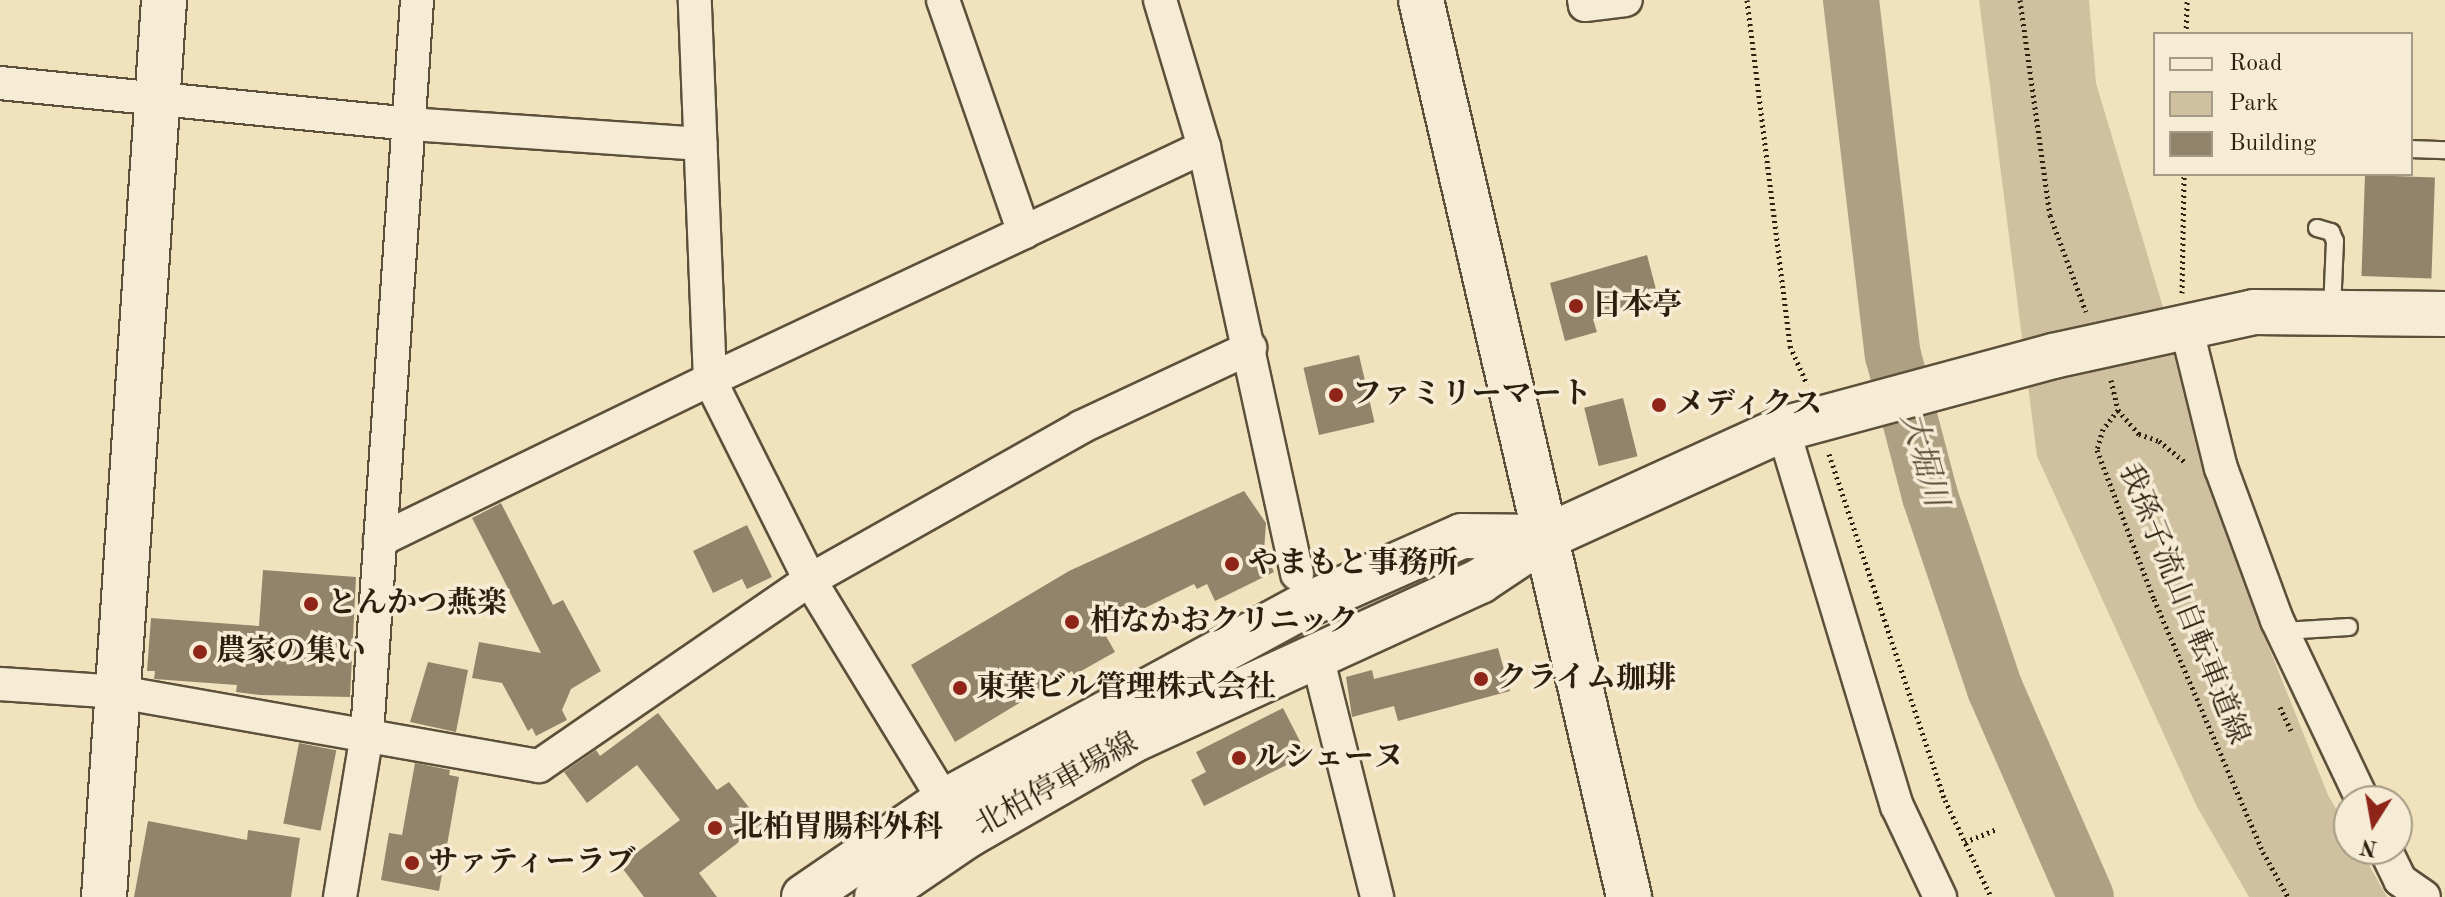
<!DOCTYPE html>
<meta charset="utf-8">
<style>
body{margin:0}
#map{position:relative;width:2445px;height:897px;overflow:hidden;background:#f1e2be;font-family:"Old Standard TT","Noto Serif JP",serif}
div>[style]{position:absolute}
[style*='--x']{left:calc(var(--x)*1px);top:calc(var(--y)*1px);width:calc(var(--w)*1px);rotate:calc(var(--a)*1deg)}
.green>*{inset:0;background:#cfc1a0}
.river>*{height:56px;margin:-28px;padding:0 28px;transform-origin:28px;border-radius:28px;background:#aea082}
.building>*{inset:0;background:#92846a;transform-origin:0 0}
.path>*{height:5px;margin-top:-2.5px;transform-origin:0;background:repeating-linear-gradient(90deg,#2b1f0e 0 2px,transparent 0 6px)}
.roads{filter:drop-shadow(2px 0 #5c503a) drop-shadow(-2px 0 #5c503a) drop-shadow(0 2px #5c503a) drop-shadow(0 -2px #5c503a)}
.lane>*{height:16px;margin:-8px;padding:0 8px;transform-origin:8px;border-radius:8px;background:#f6ecd5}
.street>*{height:32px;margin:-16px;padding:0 16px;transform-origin:16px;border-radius:16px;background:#f6ecd5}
.secondary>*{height:44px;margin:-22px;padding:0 22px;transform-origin:22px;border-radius:22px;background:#f6ecd5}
.dots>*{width:22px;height:22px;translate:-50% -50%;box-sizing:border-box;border:4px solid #f6ecd5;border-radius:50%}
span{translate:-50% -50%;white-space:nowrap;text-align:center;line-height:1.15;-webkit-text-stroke:7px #f6ecd5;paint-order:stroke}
.poi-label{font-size:30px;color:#2b1f0e;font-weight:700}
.left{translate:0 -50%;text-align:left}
.street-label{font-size:30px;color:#2b1f0e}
.water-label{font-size:32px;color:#594c37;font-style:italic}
.legend{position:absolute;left:2153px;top:32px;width:260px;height:144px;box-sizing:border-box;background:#f6ecd5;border:2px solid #a59a85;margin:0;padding:10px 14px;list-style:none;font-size:24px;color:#2b1f0e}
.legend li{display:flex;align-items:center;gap:16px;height:40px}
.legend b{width:40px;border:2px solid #a59a85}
.north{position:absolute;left:2333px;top:785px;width:80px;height:80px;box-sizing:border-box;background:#f6ecd5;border:2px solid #a59a85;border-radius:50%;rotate:191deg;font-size:22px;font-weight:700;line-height:32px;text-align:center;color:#2b1f0e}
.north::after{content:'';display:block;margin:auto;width:28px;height:36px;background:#8f2418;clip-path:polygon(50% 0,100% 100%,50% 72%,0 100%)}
</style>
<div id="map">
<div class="green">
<div style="clip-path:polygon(1979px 0,2089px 0,2096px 83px,2253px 608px,2328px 795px,2349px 831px,2349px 849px,2360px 849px,2387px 897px,2249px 897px,2196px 805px,2037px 456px)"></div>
</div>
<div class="river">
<div style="--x:1851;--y:0;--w:357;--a:83.3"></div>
<div style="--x:1893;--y:355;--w:146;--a:75.3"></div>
<div style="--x:1930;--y:496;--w:204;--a:71.4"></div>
<div style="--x:1995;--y:689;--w:227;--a:66.4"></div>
</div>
<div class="building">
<div style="left:2365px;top:175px;width:70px;height:101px;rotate:2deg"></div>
<div style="clip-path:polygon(1647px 255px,1659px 301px,1593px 319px,1597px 332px,1565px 341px,1550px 283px)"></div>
<div style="left:1359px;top:355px;width:69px;height:57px;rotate:77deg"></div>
<div style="left:1623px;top:398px;width:60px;height:40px;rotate:76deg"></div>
<div style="clip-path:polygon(1244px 491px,1266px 523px,1264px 551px,1274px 572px,1215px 601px,1207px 584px,1197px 589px,1194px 584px,1102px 629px,1115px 652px,1074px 675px,1072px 671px,955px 742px,911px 665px,1069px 571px)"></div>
<div style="clip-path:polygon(501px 503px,553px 605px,563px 600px,601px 671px,571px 689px,562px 710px,567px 720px,536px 736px,532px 728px,528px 731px,502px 683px,472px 678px,479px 642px,541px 653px,472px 518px)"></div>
<div style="clip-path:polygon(747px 525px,772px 577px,747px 589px,742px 579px,713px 593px,693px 551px)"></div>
<div style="clip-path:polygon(263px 570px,356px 577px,350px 697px,260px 695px,236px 692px,237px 685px,154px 679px,155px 671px,147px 671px,151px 618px,259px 626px)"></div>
<div style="clip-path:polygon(1498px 648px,1510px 691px,1398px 721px,1394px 706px,1352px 717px,1346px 677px,1372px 670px,1374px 679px)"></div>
<div style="clip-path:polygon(428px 662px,468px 670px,456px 732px,410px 722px)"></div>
<div style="clip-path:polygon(1283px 708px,1307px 755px,1204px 806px,1191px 780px,1206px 772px,1196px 752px)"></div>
<div style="clip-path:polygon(658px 713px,717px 790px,729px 782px,762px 824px,699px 873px,717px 897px,644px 897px,620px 865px,680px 820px,637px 765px,587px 803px,564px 772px,596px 750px,600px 756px)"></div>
<div style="left:299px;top:743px;width:38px;height:82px;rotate:11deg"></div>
<div style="clip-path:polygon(415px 763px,450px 770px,449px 775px,459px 777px,439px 891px,381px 880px,389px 833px,402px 835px)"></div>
<div style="clip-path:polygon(148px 821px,247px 840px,248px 830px,300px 838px,291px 897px,134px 897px)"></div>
</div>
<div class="path">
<div style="--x:1747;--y:0;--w:349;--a:82.9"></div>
<div style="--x:1790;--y:346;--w:42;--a:65.9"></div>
<div style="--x:2020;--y:0;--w:217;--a:82.1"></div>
<div style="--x:2050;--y:215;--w:103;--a:69.6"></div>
<div style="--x:2186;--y:34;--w:34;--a:-88"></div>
<div style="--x:2182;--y:293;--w:119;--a:-89"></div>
<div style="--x:2111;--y:380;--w:31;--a:77"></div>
<div style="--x:2118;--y:410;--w:24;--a:128"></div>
<div style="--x:2103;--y:429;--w:22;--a:106"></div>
<div style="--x:2097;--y:450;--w:160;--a:69.1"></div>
<div style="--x:2154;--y:599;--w:275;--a:66.7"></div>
<div style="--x:2263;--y:852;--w:51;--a:60.9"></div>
<div style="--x:2118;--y:410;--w:32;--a:49"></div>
<div style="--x:2139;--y:434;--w:21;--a:19"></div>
<div style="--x:2159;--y:441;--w:35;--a:39"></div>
<div style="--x:1829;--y:454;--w:365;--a:71.5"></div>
<div style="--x:1945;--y:800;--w:107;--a:64.6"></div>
<div style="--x:2280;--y:707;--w:26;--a:65"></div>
<div style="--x:2338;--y:821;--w:24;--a:62"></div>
<div style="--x:1965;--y:842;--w:35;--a:-22"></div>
</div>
<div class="roads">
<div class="lane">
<div style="--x:2411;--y:149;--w:34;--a:2"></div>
<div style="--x:2317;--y:228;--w:15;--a:16"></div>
<div style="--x:2331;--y:232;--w:10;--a:66"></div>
<div style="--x:2335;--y:241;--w:69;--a:92.5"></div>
<div style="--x:2283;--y:631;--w:66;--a:-3.5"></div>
</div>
<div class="street">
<div style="--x:943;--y:0;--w:246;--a:70.8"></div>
<div style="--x:1024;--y:232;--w:199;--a:-25.3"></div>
<div style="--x:1204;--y:147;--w:437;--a:77.7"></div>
<div style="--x:1160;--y:0;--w:153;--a:73.3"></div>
<div style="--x:1584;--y:0;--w:5;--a:79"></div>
<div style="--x:1585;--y:5;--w:41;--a:-7"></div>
<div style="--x:0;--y:83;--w:411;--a:5.7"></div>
<div style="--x:409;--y:124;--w:292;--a:3.9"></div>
<div style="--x:2186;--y:326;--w:146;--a:76.2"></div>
<div style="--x:2221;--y:468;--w:162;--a:69.8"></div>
<div style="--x:2277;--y:620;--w:200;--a:64.6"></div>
<div style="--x:1783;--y:429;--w:394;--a:73.2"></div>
<div style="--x:1897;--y:806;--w:101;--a:64.7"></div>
<div style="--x:380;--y:540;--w:367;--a:-25.9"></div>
<div style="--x:710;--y:380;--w:380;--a:-92.3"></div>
<div style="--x:1321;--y:672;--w:232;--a:76"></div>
<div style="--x:0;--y:684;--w:119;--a:3.8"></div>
<div style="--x:119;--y:692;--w:426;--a:10"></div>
<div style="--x:539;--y:766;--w:329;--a:-34.5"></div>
<div style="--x:810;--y:580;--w:311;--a:-29.4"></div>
<div style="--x:1081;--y:427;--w:187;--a:-25.1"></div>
<div style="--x:955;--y:818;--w:279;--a:-121.4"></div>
<div style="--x:810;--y:580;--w:224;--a:-116.6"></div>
<div style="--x:710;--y:380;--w:347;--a:-25.2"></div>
<div style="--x:2385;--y:849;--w:34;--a:64"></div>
<div style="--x:2400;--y:880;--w:29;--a:35"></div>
<div style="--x:340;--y:897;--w:165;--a:-80.6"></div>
<div style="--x:367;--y:734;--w:736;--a:-86.1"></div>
</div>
<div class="secondary">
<div style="--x:1421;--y:0;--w:921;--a:76.94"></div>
<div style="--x:104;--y:897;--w:899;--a:-86.17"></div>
<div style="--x:804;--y:897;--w:168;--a:-34.4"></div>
<div style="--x:943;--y:802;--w:411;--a:-28.5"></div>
<div style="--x:1304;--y:606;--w:173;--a:-23.9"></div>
<div style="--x:1462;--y:536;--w:84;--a:0.7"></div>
<div style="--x:877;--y:897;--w:110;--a:-34.3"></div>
<div style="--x:968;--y:835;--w:190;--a:-29.9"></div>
<div style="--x:1133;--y:740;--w:382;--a:-24.6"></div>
<div style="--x:1480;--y:581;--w:79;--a:-33.7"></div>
<div style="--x:1546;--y:537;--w:260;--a:-24.5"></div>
<div style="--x:1783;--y:429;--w:280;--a:-15.1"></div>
<div style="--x:2053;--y:356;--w:206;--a:-12.3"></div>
<div style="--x:2254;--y:312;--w:191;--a:0.6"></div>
</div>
</div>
<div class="dots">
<div style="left:1576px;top:306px;background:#8f2418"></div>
<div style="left:1336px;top:395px;background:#8f2418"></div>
<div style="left:1659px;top:405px;background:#8f2418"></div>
<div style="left:1232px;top:564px;background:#8f2418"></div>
<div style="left:311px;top:604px;background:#8f2418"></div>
<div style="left:1072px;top:622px;background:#8f2418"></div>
<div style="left:200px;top:652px;background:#8f2418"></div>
<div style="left:1481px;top:679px;background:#8f2418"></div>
<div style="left:960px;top:688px;background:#8f2418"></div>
<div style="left:1239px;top:758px;background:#8f2418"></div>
<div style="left:715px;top:828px;background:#8f2418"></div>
<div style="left:412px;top:863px;background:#8f2418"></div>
</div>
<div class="poi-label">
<span class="left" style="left:1592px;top:306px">日本亭</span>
<span class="left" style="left:1352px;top:395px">ファミリーマート</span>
<span class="left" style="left:1675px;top:405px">メディクス</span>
<span class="left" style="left:1248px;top:564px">やまもと事務所</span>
<span class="left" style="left:327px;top:604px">とんかつ燕楽</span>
<span class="left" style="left:1090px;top:622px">柏なかおクリニック</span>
<span class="left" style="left:216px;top:652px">農家の集い</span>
<span class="left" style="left:1497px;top:679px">クライム珈琲</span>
<span class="left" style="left:976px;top:688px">東葉ビル管理株式会社</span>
<span class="left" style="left:1255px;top:758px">ルシェーヌ</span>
<span class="left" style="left:733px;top:828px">北柏胃腸科外科</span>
<span class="left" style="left:428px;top:863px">サァティーラブ</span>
</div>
<div class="street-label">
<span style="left:2183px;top:604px;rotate:68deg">我孫子流山自転車道線</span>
<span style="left:1057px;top:785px;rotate:-29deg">北柏停車場線</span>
</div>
<div class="water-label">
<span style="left:1922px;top:460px;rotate:74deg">大堀川</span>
</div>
<ul class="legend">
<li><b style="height:10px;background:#f6ecd5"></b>Road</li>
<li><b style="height:22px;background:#cfc1a0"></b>Park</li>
<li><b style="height:22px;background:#92846a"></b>Building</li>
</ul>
<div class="north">N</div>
</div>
